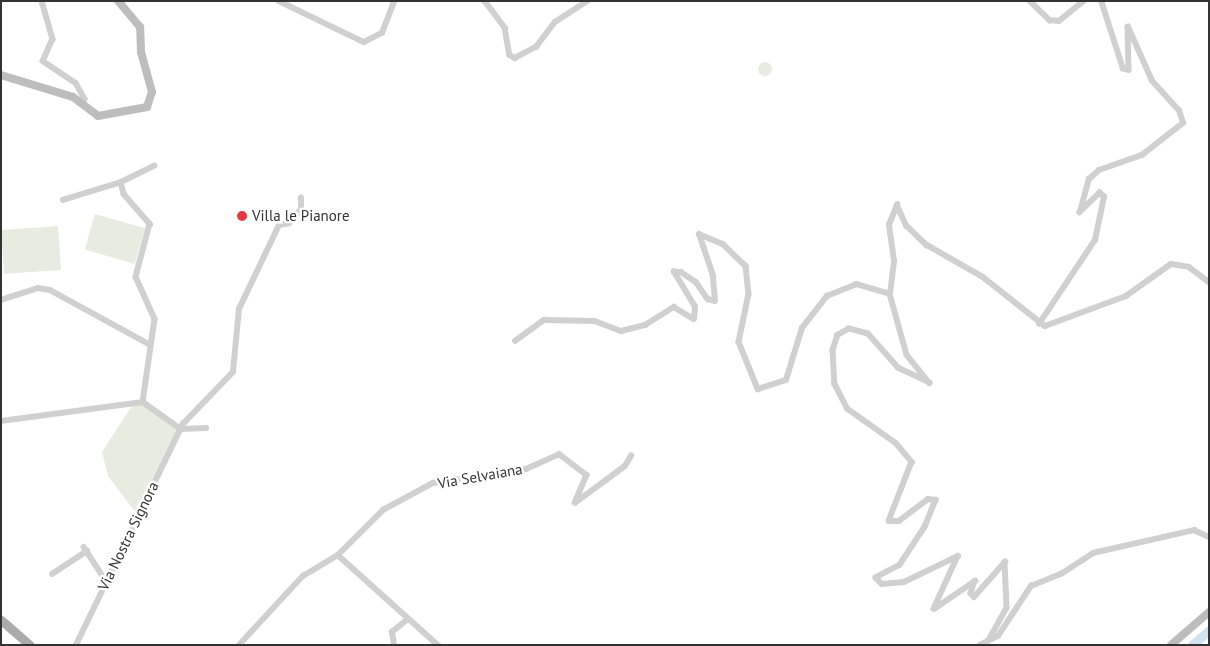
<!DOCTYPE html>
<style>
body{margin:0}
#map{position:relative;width:1210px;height:646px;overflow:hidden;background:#fff;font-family:"PT Sans",sans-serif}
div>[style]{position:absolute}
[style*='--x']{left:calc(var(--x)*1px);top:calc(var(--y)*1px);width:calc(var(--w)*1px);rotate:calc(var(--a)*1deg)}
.green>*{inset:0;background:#e6ecdf;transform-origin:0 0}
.round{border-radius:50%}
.river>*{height:9px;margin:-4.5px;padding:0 4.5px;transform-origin:4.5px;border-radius:4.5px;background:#cfe2ee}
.street>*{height:5.5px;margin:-2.75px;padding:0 2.75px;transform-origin:2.75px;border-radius:2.75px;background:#d0d0d0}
.secondary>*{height:8px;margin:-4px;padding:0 4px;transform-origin:4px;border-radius:4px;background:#bdbdbd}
.primary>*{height:9px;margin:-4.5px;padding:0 4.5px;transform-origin:4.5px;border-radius:4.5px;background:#ababab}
.dots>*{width:14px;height:14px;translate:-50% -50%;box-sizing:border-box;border:2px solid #fff;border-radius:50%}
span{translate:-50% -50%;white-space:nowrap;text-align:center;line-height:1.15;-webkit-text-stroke:5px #fff;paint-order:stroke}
.poi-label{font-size:15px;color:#333}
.left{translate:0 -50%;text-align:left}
.street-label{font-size:15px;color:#333}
.frame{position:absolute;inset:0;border:2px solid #333;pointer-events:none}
</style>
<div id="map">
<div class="green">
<div class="round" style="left:758px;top:62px;width:14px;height:14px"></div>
<div style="left:95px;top:214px;width:52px;height:37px;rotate:16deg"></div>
<div style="left:58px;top:226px;width:44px;height:57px;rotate:86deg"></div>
<div style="clip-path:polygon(142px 403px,177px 430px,136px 513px,108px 476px,102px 452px,133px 404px)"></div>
</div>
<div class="river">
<div style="--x:1192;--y:645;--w:23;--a:-41"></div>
</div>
<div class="street">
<div style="--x:42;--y:1;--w:40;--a:74"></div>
<div style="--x:53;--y:39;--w:24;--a:114"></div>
<div style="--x:43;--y:61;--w:40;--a:34"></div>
<div style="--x:76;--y:83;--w:18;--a:61"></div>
<div style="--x:85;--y:99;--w:4;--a:117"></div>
<div style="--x:279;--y:1;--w:94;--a:25.8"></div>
<div style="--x:364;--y:42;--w:20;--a:-27"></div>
<div style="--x:382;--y:33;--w:34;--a:-69"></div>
<div style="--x:485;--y:1;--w:34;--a:53"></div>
<div style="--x:505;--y:28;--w:27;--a:80"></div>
<div style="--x:510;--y:55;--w:6;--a:31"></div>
<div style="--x:515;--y:58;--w:24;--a:-28"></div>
<div style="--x:536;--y:47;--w:31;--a:-53"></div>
<div style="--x:555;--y:22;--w:38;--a:-33"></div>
<div style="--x:1030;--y:1;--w:28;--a:44"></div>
<div style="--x:1050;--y:20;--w:9;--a:6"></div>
<div style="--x:1059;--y:21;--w:32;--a:-39"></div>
<div style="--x:121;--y:182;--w:12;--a:76"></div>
<div style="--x:124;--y:194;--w:40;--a:49"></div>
<div style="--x:150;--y:224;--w:55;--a:104.8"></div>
<div style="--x:136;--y:277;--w:46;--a:65.7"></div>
<div style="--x:155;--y:319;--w:84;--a:98.2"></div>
<div style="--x:63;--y:200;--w:61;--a:-17.2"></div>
<div style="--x:121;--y:182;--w:37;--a:-26"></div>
<div style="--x:890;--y:294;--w:63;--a:74.4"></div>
<div style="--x:907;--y:355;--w:36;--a:51"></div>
<div style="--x:930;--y:383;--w:35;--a:-155"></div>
<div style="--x:898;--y:368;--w:45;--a:-131.4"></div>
<div style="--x:868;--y:334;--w:20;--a:-165"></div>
<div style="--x:849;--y:329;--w:13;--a:151"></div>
<div style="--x:838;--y:335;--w:16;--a:108"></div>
<div style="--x:833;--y:350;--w:34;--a:87"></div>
<div style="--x:835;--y:384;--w:28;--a:63"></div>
<div style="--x:848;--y:409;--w:59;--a:35.3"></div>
<div style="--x:896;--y:443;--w:25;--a:50"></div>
<div style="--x:912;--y:462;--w:63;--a:111.3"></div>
<div style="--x:889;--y:521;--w:10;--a:0"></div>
<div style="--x:899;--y:521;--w:36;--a:-37"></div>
<div style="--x:928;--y:499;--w:8;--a:7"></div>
<div style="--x:936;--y:500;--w:29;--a:112"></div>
<div style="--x:925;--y:527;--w:45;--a:123.3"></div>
<div style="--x:900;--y:565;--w:27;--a:152"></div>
<div style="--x:876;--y:578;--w:8;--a:45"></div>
<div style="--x:882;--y:584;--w:22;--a:-5"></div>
<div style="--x:904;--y:582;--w:60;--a:-25.7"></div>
<div style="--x:958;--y:556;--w:58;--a:114.4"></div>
<div style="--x:934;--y:609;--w:50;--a:-34.3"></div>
<div style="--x:975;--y:581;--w:13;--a:108"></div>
<div style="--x:971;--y:593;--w:5;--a:53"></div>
<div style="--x:974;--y:597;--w:47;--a:-48.5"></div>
<div style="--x:1005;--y:562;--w:46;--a:87.5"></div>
<div style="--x:1007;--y:608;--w:38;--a:119"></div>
<div style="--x:890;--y:294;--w:33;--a:-83"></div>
<div style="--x:894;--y:261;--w:36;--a:-98"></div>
<div style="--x:889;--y:225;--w:22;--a:-68"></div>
<div style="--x:897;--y:205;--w:23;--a:65"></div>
<div style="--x:907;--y:226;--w:28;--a:44"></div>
<div style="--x:927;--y:245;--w:64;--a:29.7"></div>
<div style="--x:983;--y:277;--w:79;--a:38.3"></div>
<div style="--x:1045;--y:326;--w:86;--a:-20.3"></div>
<div style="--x:1126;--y:296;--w:55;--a:-35.4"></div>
<div style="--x:1171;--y:264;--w:18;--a:9"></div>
<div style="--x:1189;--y:267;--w:25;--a:37"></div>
<div style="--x:1;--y:300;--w:39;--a:-18"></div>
<div style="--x:38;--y:288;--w:12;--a:9"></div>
<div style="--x:50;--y:290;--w:113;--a:28.6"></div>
<div style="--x:1039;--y:324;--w:101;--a:-56.3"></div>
<div style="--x:1095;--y:240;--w:44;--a:-78.2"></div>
<div style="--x:1104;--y:197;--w:6;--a:-135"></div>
<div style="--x:1100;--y:193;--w:28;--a:136"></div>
<div style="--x:1080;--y:212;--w:34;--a:-75"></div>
<div style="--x:1089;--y:179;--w:13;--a:-42"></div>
<div style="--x:1099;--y:170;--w:46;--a:-19.2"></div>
<div style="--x:1142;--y:155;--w:52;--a:-38"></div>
<div style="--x:1183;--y:123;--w:13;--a:-108"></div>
<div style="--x:1179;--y:111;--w:40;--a:-132"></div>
<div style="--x:1152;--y:81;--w:59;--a:-114"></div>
<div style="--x:1128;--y:27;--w:43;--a:88.7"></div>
<div style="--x:1129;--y:70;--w:6;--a:-171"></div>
<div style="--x:1123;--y:69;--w:71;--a:-107.9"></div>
<div style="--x:515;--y:341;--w:36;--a:-36"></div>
<div style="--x:544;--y:320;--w:51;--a:1.1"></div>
<div style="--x:595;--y:321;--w:28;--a:21"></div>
<div style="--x:621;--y:331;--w:25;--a:-14"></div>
<div style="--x:645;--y:325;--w:34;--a:-32"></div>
<div style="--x:674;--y:307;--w:23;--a:31"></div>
<div style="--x:694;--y:319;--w:12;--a:-85"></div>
<div style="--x:695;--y:307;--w:41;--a:-121"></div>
<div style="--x:674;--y:272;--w:7;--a:0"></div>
<div style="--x:681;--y:272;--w:18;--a:34"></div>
<div style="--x:696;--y:282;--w:21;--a:55"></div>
<div style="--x:708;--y:299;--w:7;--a:16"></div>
<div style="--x:715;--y:301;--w:25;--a:-95"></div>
<div style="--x:713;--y:276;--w:44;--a:-108.4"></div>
<div style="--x:699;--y:234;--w:26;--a:23"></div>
<div style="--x:723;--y:244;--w:32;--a:44"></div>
<div style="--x:746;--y:266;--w:28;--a:84"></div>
<div style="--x:749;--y:294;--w:49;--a:101.8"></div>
<div style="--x:739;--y:342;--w:51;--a:68"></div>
<div style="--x:758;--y:389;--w:29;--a:-18"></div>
<div style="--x:786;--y:380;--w:54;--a:-72.9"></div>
<div style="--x:802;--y:328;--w:41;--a:-52"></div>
<div style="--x:827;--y:296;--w:31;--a:-22"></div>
<div style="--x:856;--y:284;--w:35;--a:16"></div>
<div style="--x:143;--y:402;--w:47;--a:35.4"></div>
<div style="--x:1;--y:421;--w:143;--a:-7.6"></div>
<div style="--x:181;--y:429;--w:25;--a:-2"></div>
<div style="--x:84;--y:547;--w:40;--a:57.1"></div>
<div style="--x:338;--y:555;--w:135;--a:42"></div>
<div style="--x:52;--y:574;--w:42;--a:-33.3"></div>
<div style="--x:76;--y:645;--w:246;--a:-64.2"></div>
<div style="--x:183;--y:424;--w:72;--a:-46.1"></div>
<div style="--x:233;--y:372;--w:63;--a:-84.6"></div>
<div style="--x:239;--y:309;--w:93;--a:-64.5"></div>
<div style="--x:279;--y:225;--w:10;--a:-11"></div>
<div style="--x:289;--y:223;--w:18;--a:-49"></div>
<div style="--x:301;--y:209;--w:11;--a:-90"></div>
<div style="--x:239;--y:645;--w:94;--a:-47.2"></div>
<div style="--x:303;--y:576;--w:41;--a:-31"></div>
<div style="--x:338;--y:555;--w:64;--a:-45"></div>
<div style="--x:383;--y:510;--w:57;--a:-28.4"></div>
<div style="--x:433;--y:483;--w:94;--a:-8.6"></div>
<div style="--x:526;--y:469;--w:36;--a:-24"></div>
<div style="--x:559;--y:454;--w:35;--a:37"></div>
<div style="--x:587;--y:475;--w:30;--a:113"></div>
<div style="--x:575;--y:503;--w:62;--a:-36.5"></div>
<div style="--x:625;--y:466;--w:12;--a:-59"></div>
<div style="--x:394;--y:645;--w:13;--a:-99"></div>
<div style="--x:392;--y:632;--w:19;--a:-39"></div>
<div style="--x:980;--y:645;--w:20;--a:-27"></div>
<div style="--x:998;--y:636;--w:60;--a:-56.6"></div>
<div style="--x:1031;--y:586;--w:32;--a:-22"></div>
<div style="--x:1061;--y:574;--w:38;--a:-33"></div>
<div style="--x:1093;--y:553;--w:104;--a:-12.8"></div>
<div style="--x:1194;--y:530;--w:17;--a:25"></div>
</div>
<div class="secondary">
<div style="--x:1;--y:75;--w:75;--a:17"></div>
<div style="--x:73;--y:97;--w:31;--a:37"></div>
<div style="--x:98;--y:116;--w:50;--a:-10.4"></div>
<div style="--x:147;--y:107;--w:16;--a:-72"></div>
<div style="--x:152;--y:92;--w:41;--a:-105.4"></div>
<div style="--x:141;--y:52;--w:25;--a:-92"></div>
<div style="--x:140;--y:27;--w:34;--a:-130"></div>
<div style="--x:1171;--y:645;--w:50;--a:-41"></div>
</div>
<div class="primary">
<div style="--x:1;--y:620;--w:38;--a:41"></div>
</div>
<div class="dots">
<div style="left:242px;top:216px;background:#e63946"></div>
</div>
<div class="poi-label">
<span class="left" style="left:252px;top:216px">Villa le Pianore</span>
</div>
<div class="street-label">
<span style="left:480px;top:476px;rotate:-10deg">Via Selvaiana</span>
<span style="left:128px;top:536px;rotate:-64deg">Via Nostra Signora</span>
</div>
<div class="frame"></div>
</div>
